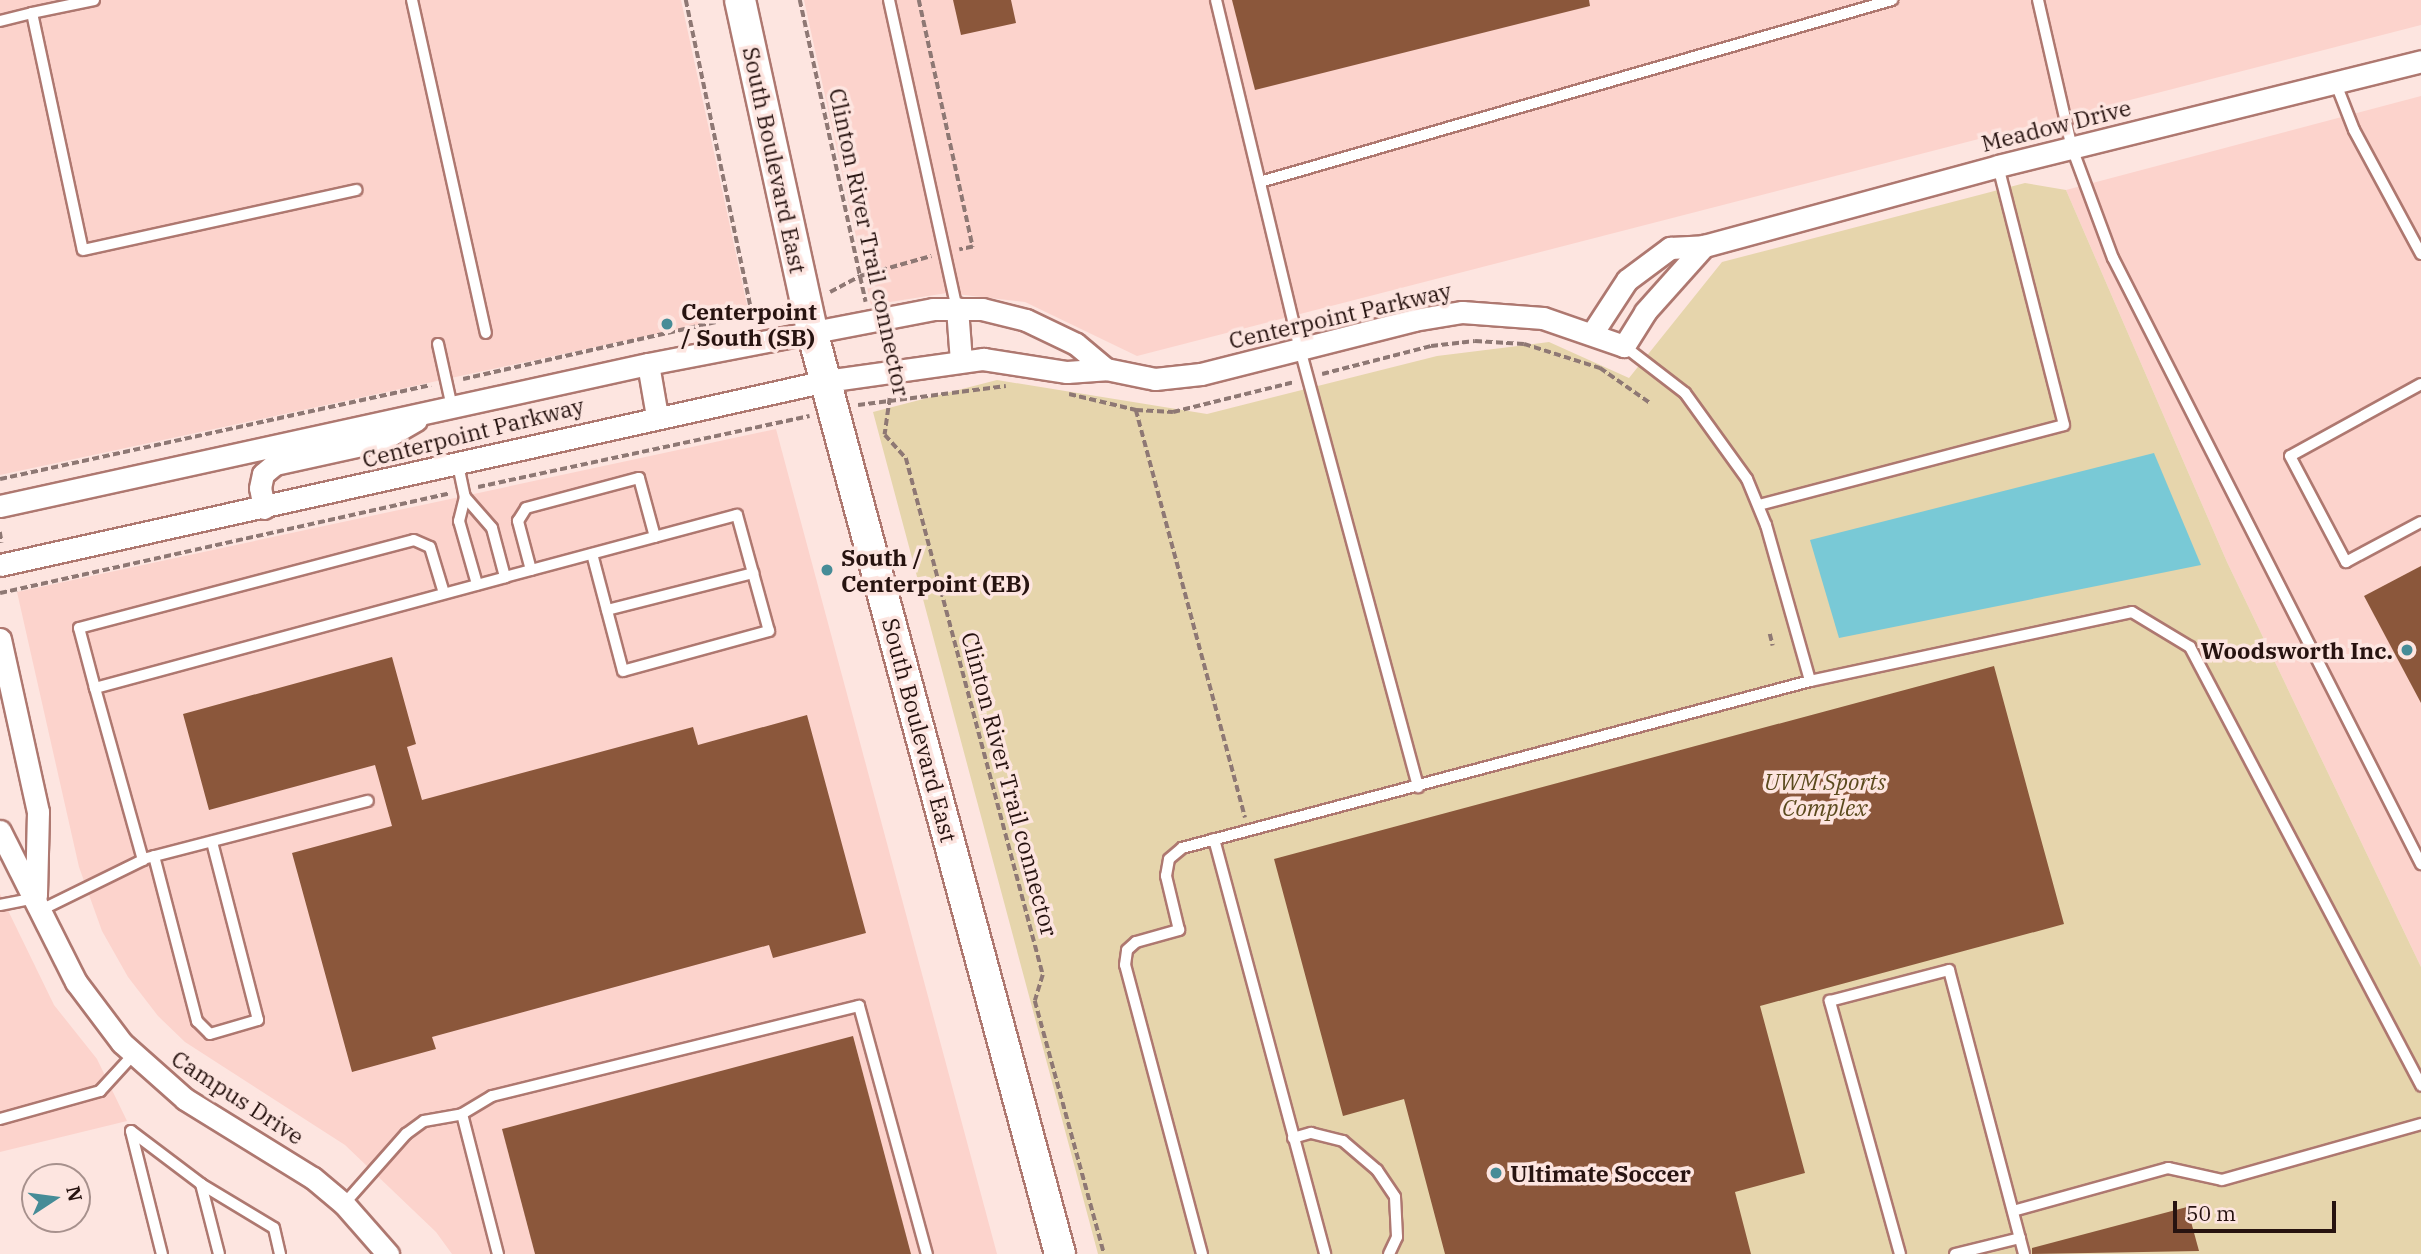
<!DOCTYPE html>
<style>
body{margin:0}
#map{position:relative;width:2421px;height:1254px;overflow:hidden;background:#fde5e0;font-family:"IBM Plex Serif",serif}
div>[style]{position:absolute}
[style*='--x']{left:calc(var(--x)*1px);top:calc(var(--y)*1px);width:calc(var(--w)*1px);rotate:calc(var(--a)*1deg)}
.built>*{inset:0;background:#fcd3cc}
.green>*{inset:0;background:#e6d5ac}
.water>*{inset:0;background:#79c9d6}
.building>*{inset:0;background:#8b573b}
.path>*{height:3.5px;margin-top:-1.75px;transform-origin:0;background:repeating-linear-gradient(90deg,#8e7874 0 7px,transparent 0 10.5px)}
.roads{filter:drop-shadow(2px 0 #ae7870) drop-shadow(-2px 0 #ae7870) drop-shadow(0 2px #ae7870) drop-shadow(0 -2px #ae7870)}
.lane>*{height:10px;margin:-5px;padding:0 5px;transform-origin:5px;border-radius:5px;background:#fff}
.street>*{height:21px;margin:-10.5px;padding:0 10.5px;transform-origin:10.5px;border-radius:10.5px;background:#fff}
.secondary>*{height:30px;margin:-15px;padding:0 15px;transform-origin:15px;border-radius:15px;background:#fff}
.dots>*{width:19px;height:19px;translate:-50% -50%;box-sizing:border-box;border:4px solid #fde5e0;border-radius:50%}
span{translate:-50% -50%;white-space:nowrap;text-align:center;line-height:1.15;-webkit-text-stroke:7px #fde5e0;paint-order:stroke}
.street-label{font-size:23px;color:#271310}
.poi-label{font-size:23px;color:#271310;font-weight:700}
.left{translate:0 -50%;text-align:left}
.right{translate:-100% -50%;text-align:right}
.park-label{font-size:23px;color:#5b4a1d;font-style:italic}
.north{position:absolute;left:21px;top:1163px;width:70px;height:70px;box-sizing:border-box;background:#fde5e0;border:2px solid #a7918d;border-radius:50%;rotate:77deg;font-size:19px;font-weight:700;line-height:28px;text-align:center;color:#271310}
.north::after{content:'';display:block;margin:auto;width:24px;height:32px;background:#468c97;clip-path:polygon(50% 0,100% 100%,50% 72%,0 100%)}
.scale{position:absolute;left:2173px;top:1201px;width:163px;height:32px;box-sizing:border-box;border:4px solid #271310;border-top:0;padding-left:9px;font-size:21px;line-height:24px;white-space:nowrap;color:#271310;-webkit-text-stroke:5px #fde5e0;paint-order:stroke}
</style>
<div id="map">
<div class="built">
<div style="clip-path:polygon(0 0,681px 0,749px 314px,0 475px)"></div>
<div style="clip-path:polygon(804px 0,2421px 0,2421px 25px,1137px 356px,1025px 302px,947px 293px,871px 305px)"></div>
<div style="clip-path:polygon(2421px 96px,2421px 967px,2227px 562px,2066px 190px)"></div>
<div style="clip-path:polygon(776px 429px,997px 1254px,452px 1254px,436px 1232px,345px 1145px,185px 1042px,158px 1016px,128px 977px,102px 931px,79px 867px,17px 592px)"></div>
<div style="clip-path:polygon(0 894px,54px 1005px,97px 1059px,127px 1121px,0 1152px)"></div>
</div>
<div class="green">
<div style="clip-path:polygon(2025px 183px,2066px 190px,2227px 562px,2421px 967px,2421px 1254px,1098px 1254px,873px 412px,997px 380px,1207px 414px,1437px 356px,1549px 342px,1629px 378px,1722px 262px)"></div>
</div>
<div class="water">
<div style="clip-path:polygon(2154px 453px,2201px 565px,1839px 638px,1810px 540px)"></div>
</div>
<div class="building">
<div style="clip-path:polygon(953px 0,1011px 0,1016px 23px,961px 35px)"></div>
<div style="clip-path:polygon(1232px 0,1589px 0,1590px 6px,1255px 90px)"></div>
<div style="clip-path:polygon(2421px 566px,2421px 703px,2364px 596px)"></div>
<div style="clip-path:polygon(392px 657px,416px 744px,407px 747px,422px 800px,693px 727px,698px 745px,807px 715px,866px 933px,773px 958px,769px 945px,432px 1037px,436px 1049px,352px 1072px,292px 853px,392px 826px,375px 765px,209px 810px,183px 714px)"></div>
<div style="clip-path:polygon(1994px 666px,2064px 924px,1760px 1006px,1805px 1173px,1735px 1192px,1751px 1254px,1445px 1254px,1404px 1099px,1343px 1116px,1274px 859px)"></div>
<div style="clip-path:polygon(853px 1036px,911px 1254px,535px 1254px,502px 1129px)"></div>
<div style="clip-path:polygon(2187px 1207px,2199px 1251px,2032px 1254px,2032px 1248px)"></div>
</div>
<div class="path">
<div style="--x:686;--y:0;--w:330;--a:78.1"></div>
<div style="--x:800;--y:0;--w:309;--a:77.7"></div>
<div style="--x:919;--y:0;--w:253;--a:77.7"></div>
<div style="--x:973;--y:247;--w:14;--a:168"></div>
<div style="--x:830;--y:292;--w:34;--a:-28"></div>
<div style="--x:860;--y:276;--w:74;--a:-15.7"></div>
<div style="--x:1322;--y:374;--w:113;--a:-14.4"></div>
<div style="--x:1431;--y:346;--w:44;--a:-6.5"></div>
<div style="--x:1475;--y:341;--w:49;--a:3.5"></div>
<div style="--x:1524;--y:344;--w:80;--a:17.5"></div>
<div style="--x:1600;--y:368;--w:61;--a:35"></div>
<div style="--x:463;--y:379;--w:328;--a:-12.7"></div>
<div style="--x:1069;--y:394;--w:69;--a:13.4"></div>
<div style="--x:1136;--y:410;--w:37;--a:3"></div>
<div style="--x:1173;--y:412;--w:125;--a:-13.9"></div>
<div style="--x:890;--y:398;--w:37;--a:98"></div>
<div style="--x:885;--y:435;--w:31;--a:48"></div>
<div style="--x:906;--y:458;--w:535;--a:75.16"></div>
<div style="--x:1043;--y:975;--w:27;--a:107"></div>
<div style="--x:1035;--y:1001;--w:262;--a:74.7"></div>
<div style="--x:858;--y:405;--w:149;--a:-7.3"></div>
<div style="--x:1136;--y:410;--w:422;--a:75"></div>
<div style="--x:0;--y:479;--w:441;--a:-12.3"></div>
<div style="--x:478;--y:487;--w:339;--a:-12.1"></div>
<div style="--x:0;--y:532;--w:11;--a:80"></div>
<div style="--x:0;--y:593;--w:461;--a:-12.5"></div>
<div style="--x:1770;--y:634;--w:12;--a:76"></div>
</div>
<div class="roads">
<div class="lane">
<div style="--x:94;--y:0;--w:63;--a:168.2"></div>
<div style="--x:32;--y:13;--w:242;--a:77.9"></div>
<div style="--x:83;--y:250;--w:280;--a:-12.4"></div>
<div style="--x:412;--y:0;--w:341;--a:77.5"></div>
<div style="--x:889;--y:0;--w:315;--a:77.6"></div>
<div style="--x:1216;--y:0;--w:359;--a:76.5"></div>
<div style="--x:1300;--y:349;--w:454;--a:74.9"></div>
<div style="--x:2038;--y:0;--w:152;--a:77.1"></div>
<div style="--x:2072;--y:148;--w:117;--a:69.6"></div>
<div style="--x:2113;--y:258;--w:680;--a:63.06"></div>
<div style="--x:0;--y:21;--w:33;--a:-14"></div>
<div style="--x:2336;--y:84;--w:49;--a:68.6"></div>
<div style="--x:2354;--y:130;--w:141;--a:61.6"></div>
<div style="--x:1260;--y:182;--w:658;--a:-16.07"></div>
<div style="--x:438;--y:344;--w:65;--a:77.5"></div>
<div style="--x:1624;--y:346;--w:77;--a:37.6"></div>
<div style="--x:1685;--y:393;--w:106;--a:54.2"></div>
<div style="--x:1747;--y:479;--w:50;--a:67.6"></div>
<div style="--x:1766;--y:525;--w:162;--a:74.2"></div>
<div style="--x:2421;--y:384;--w:149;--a:151.2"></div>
<div style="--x:2290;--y:456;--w:120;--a:62.2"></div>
<div style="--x:2346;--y:562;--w:85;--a:-28.1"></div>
<div style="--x:458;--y:465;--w:33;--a:78"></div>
<div style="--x:465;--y:497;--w:25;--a:104"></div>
<div style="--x:459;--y:521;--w:66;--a:74.1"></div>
<div style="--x:465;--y:497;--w:41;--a:48.9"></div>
<div style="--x:492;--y:528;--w:51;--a:75.1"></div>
<div style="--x:1759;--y:505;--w:315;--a:-14.7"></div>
<div style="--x:2064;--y:425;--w:267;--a:-104.3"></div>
<div style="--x:531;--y:570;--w:51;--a:-104.9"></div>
<div style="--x:518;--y:521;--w:15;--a:-58"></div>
<div style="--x:526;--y:508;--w:117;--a:-14.9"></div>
<div style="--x:639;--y:478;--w:61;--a:74.8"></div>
<div style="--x:607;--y:610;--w:151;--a:-14.2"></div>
<div style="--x:95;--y:688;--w:62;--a:-104.9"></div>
<div style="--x:79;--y:628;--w:346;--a:-14.7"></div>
<div style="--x:414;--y:540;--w:17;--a:24"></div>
<div style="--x:430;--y:547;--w:48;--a:73.1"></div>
<div style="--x:1214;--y:839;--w:430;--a:75"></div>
<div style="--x:154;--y:856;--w:171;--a:75.4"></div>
<div style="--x:197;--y:1021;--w:18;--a:45"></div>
<div style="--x:210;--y:1034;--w:50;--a:-16.3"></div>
<div style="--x:258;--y:1020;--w:184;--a:-104.5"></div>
<div style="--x:147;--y:858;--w:228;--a:-14.5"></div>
<div style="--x:0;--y:905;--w:37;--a:-11"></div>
<div style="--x:41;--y:910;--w:114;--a:-26.1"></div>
<div style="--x:143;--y:860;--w:179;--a:-105.6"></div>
<div style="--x:95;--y:688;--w:425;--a:-15.1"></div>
<div style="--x:505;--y:577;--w:240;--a:-15"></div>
<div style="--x:737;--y:515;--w:120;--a:74.6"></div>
<div style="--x:769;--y:631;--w:151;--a:164.7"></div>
<div style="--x:623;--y:671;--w:121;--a:-104.8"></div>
<div style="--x:462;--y:1114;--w:35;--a:-31"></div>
<div style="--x:492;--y:1096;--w:378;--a:-13.8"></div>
<div style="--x:859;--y:1006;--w:257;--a:74.7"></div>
<div style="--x:0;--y:1119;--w:104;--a:-15.6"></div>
<div style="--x:100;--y:1091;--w:49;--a:-47.5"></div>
<div style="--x:131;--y:1131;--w:88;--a:37.1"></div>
<div style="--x:201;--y:1184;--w:85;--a:31.1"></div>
<div style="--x:274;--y:1228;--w:27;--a:77"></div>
<div style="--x:131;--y:1131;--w:127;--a:75.9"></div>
<div style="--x:1293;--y:1138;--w:19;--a:-16"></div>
<div style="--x:1311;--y:1133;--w:33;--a:14"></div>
<div style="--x:1343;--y:1141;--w:45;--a:40.5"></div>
<div style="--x:1377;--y:1170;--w:32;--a:56"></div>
<div style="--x:1395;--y:1197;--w:40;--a:87.1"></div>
<div style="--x:1397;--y:1237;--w:19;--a:115"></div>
<div style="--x:201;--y:1184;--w:72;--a:75.6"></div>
<div style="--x:344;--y:1204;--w:94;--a:-48.5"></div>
<div style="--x:406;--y:1134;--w:22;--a:-36"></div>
<div style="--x:424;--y:1121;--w:39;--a:-10"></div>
<div style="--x:462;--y:1114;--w:145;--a:75.6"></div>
<div style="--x:2013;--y:1211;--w:161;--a:-15.5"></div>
<div style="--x:2168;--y:1168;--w:55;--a:12.5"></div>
<div style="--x:2222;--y:1180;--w:207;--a:-15.7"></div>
<div style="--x:1202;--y:1254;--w:299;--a:-104.9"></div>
<div style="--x:1125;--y:965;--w:15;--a:-82"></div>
<div style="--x:1127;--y:950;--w:12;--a:-42"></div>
<div style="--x:1136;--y:942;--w:45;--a:-15.6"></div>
<div style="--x:1179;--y:930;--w:56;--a:-103.5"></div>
<div style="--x:1166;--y:876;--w:17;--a:-80"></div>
<div style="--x:1169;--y:859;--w:17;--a:-40"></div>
<div style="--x:1182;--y:848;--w:650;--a:-14.89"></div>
<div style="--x:1810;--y:681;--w:329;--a:-12.1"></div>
<div style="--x:2132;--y:612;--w:68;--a:31.1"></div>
<div style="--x:2190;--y:647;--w:496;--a:62.2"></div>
<div style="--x:1900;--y:1254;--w:263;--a:-105.5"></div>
<div style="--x:1830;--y:1001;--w:123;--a:-14.6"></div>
<div style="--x:1949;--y:970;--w:294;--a:75.2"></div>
<div style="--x:1955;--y:1254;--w:67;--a:-13.8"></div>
</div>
<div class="street">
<div style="--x:957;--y:308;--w:53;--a:85.7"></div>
<div style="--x:1593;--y:332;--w:62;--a:-56.8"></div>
<div style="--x:1627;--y:280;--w:54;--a:-36.7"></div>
<div style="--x:1670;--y:248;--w:34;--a:-3"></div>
<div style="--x:1704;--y:246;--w:305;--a:-15.2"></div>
<div style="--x:1998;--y:166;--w:436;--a:-13.9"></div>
<div style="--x:648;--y:364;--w:53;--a:80.2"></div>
<div style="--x:0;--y:506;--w:663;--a:-12.36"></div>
<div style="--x:648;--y:364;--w:290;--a:-10.9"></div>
<div style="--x:933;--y:309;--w:49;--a:0"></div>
<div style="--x:982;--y:309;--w:45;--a:14"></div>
<div style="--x:1026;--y:320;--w:55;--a:25.6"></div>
<div style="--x:1076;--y:344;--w:39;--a:40"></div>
<div style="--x:1106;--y:369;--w:50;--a:11.5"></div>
<div style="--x:1155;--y:379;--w:46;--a:-6.2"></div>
<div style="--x:1201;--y:374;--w:220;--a:-14.2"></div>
<div style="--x:1414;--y:320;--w:49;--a:-9.5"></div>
<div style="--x:1462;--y:312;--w:81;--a:4.2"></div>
<div style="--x:1543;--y:318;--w:86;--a:19.1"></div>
<div style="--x:1624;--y:346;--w:40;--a:-58"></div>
<div style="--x:1645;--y:312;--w:89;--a:-48.2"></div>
<div style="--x:264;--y:508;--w:20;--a:-101"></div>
<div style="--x:260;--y:488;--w:14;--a:-78"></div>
<div style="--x:263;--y:474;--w:16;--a:-40"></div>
<div style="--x:275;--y:464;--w:107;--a:-12.4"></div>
<div style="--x:380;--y:441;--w:42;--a:-30.3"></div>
<div style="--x:0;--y:565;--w:846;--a:-12.56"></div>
<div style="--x:826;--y:381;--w:159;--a:-8"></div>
<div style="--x:983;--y:359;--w:85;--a:8.8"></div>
<div style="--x:1067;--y:372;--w:39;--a:-4"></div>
<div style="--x:0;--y:639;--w:177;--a:77.6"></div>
<div style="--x:38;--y:812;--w:84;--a:91.4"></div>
<div style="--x:0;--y:831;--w:169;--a:63.3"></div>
<div style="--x:76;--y:982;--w:76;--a:53"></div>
<div style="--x:122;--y:1043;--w:84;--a:41.6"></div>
<div style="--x:185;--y:1099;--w:150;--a:31.7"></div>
<div style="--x:313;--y:1178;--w:40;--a:40"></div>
<div style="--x:344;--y:1204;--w:67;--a:48.7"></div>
</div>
<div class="secondary">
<div style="--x:740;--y:0;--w:339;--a:77.7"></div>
<div style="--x:812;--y:331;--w:956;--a:74.96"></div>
</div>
</div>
<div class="dots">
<div style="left:667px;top:324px;background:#468c97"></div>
<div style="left:827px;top:570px;background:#468c97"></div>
<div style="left:2407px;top:650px;background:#468c97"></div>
<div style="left:1496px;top:1173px;background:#468c97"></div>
</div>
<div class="street-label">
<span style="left:2056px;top:125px;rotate:-14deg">Meadow Drive</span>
<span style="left:775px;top:160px;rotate:78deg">South Boulevard East</span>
<span style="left:870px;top:242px;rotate:78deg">Clinton River Trail connector</span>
<span style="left:1340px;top:315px;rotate:-13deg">Centerpoint Parkway</span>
<span style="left:473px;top:432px;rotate:-14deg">Centerpoint Parkway</span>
<span style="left:920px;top:730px;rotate:75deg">South Boulevard East</span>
<span style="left:1010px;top:784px;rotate:75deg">Clinton River Trail connector</span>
<span style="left:238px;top:1097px;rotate:33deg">Campus Drive</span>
</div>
<div class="poi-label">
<span class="left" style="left:681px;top:324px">Centerpoint<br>/ South (SB)</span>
<span class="left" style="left:841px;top:570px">South /<br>Centerpoint (EB)</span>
<span class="right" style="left:2393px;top:650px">Woodsworth Inc.</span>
<span class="left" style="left:1510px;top:1173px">Ultimate Soccer</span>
</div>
<div class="park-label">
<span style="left:1825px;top:794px">UWM Sports<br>Complex</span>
</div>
<div class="north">N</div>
<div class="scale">50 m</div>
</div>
